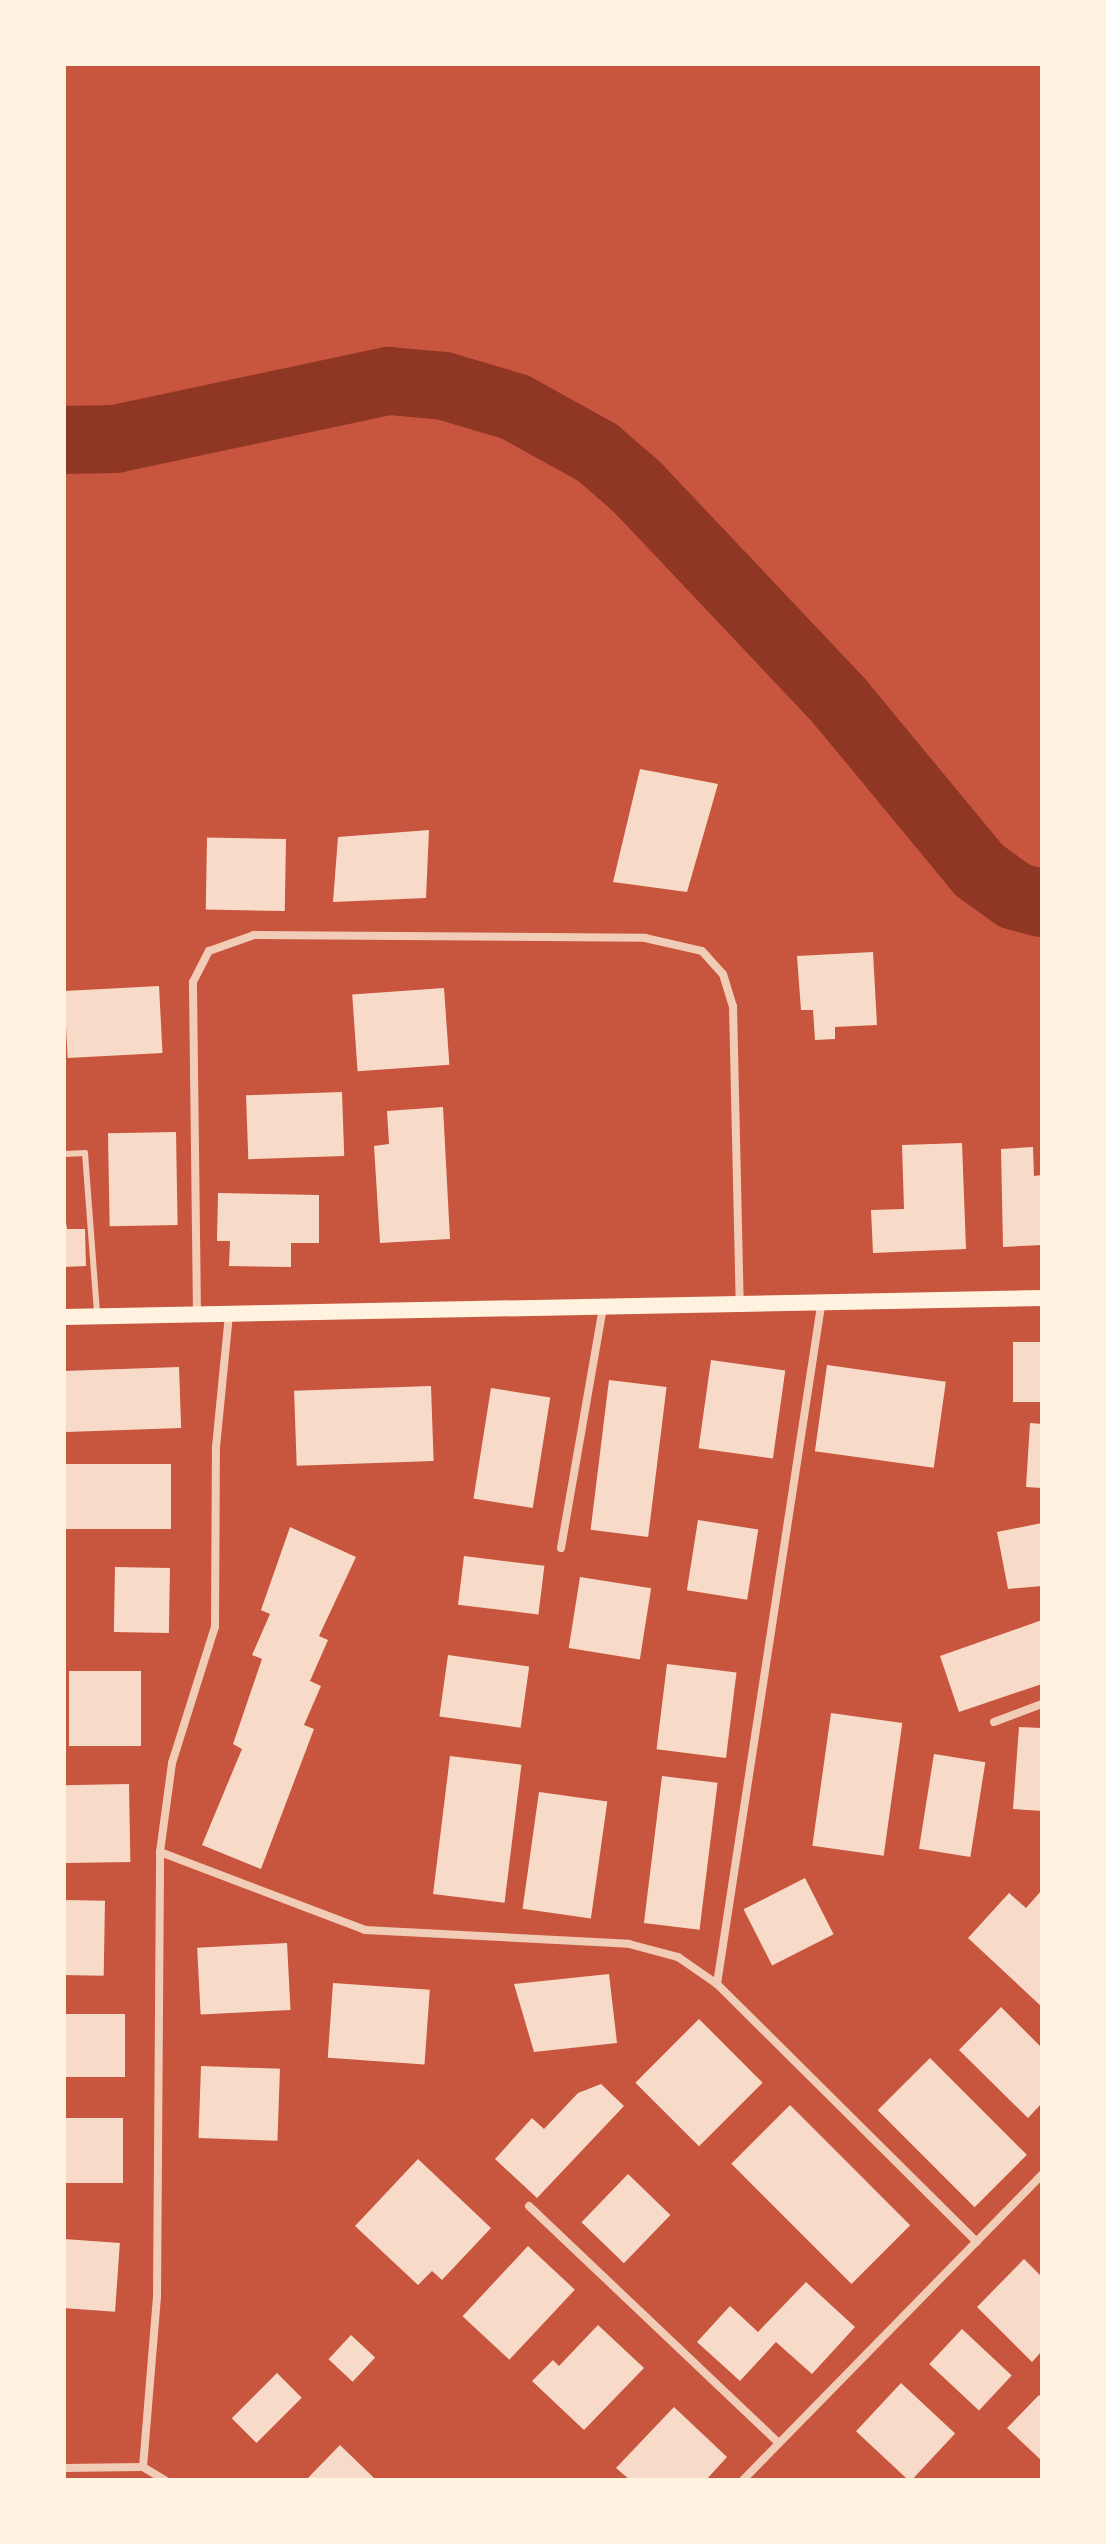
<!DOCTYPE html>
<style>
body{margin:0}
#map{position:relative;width:1106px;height:2544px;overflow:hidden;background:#c8553d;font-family:"Alegreya Sans",sans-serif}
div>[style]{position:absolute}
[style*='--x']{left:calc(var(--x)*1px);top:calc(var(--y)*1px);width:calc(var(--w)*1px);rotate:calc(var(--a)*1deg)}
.river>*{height:68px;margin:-34px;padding:0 34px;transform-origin:34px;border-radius:34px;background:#8f3625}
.building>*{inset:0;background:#f7dbc8;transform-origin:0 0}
.service>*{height:6px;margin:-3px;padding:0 3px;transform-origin:3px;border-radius:3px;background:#f1ccb7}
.minor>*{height:8px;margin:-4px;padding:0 4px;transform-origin:4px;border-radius:4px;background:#f1ccb7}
.secondary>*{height:16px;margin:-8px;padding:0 8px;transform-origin:8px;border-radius:8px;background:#fff3e0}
span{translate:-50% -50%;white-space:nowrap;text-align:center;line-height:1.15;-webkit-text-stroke:6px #fff3e0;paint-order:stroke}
.frame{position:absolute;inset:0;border:66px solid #fff3e0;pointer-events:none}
</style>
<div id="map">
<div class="river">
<div style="--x:64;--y:440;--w:51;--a:-1.1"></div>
<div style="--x:115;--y:439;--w:280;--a:-12"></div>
<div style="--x:389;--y:381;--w:55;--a:5.2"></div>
<div style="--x:444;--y:386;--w:74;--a:16.5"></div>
<div style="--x:515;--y:407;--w:95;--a:29"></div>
<div style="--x:598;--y:453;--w:52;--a:41.1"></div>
<div style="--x:637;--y:487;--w:296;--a:46.6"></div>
<div style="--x:840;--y:702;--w:219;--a:50.4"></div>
<div style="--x:980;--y:871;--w:43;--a:35.5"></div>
<div style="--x:1015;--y:896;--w:28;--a:15"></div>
</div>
<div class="building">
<div style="clip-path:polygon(640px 769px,718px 784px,687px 892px,613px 882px)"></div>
<div style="clip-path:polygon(429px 830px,426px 898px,333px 902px,338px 837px)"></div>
<div style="left:286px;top:839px;width:72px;height:79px;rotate:91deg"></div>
<div style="clip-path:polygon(873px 952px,877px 1025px,835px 1027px,835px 1039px,815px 1040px,813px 1010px,801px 1010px,797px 956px)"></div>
<div style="left:159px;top:986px;width:67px;height:95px;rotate:87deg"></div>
<div style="left:444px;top:988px;width:77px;height:92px;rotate:86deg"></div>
<div style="left:342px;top:1092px;width:64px;height:96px;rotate:88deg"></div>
<div style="clip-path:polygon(443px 1107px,450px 1239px,380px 1243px,374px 1146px,389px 1144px,387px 1111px)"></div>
<div style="left:176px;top:1132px;width:93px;height:68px;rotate:89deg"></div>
<div style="clip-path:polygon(962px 1143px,966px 1249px,873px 1253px,871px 1210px,904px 1209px,902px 1145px)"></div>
<div style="clip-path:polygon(1033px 1147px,1034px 1176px,1042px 1175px,1042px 1245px,1003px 1247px,1001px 1149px)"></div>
<div style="clip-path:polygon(218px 1193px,319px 1195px,319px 1243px,291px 1243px,291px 1267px,229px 1266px,230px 1241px,217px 1241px)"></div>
<div style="clip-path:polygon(64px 1208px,67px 1229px,85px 1229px,86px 1266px,64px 1267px)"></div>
<div style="left:1013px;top:1342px;width:29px;height:60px"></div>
<div style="left:711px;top:1360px;width:75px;height:89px;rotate:8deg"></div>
<div style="left:827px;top:1365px;width:120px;height:87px;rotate:8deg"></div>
<div style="left:179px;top:1367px;width:61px;height:115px;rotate:88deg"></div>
<div style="left:609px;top:1380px;width:58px;height:151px;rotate:7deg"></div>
<div style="left:431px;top:1386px;width:75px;height:137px;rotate:88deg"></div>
<div style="left:491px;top:1388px;width:60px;height:112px;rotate:9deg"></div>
<div style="clip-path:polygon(1030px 1423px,1042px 1424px,1042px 1488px,1026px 1487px)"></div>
<div style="left:171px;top:1464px;width:65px;height:107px;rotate:90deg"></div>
<div style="left:698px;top:1520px;width:61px;height:71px;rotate:9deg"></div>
<div style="clip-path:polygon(1042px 1523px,1042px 1586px,1008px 1589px,997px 1532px)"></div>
<div style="clip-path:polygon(290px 1527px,356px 1557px,319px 1636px,328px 1640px,310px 1681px,321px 1686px,304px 1725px,314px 1729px,261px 1869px,202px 1845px,242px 1749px,233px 1744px,262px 1659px,252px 1655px,270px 1614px,261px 1610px)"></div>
<div style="left:464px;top:1556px;width:81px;height:49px;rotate:7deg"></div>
<div style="left:115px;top:1567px;width:55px;height:65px;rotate:1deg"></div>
<div style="left:580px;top:1577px;width:72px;height:72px;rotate:9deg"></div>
<div style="clip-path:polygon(1042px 1620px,1042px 1684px,959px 1712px,940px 1656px)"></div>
<div style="left:448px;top:1655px;width:82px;height:62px;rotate:8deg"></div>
<div style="left:667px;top:1664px;width:70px;height:86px;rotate:7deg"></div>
<div style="left:69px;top:1671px;width:72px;height:75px"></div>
<div style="left:831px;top:1713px;width:72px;height:134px;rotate:8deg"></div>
<div style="clip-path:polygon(1019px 1727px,1042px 1728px,1042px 1811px,1013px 1809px)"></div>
<div style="left:934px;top:1754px;width:52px;height:96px;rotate:9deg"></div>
<div style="left:450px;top:1756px;width:72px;height:139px;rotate:7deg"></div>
<div style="left:662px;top:1776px;width:56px;height:148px;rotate:7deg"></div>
<div style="left:129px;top:1784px;width:78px;height:65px;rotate:89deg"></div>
<div style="left:539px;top:1792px;width:69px;height:118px;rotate:8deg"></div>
<div style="left:805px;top:1878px;width:63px;height:69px;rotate:63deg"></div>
<div style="clip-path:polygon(1042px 1890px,1042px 2007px,968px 1938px,1009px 1893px,1026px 1908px)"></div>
<div style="left:64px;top:1900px;width:41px;height:75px;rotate:1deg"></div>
<div style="left:287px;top:1943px;width:67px;height:90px;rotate:87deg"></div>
<div style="clip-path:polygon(609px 1974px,617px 2043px,534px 2052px,514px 1984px)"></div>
<div style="left:333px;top:1983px;width:97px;height:75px;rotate:4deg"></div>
<div style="clip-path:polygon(1001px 2007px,1042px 2048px,1042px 2103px,1028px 2118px,959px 2050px)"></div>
<div style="left:64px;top:2014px;width:61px;height:63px"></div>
<div style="left:699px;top:2019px;width:90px;height:90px;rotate:45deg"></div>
<div style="left:930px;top:2058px;width:137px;height:74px;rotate:45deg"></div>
<div style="left:201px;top:2066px;width:79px;height:72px;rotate:2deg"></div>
<div style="clip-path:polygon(601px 2084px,624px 2106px,537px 2198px,495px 2159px,532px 2118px,544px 2129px,578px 2093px)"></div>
<div style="left:790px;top:2105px;width:170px;height:83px;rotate:45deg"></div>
<div style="left:64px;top:2118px;width:59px;height:65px"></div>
<div style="clip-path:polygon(418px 2159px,491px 2228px,442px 2280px,432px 2271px,418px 2285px,355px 2226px)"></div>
<div style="left:628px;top:2174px;width:59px;height:67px;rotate:44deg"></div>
<div style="left:64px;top:2239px;width:56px;height:69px;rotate:4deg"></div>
<div style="left:528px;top:2246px;width:64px;height:96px;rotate:43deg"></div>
<div style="clip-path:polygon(1024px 2259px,1042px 2277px,1042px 2351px,1032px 2362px,977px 2307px)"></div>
<div style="clip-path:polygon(806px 2282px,855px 2327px,812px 2374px,776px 2342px,740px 2381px,697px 2342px,730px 2306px,758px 2332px)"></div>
<div style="clip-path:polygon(598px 2325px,644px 2368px,584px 2430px,532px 2381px,553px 2360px,559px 2366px)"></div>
<div style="left:962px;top:2329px;width:68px;height:48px;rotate:43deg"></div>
<div style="left:351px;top:2335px;width:33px;height:33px;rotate:43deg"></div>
<div style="left:277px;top:2373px;width:35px;height:64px;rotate:45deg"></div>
<div style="left:901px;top:2383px;width:74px;height:66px;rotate:43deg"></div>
<div style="clip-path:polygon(1039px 2395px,1042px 2398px,1042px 2461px,1007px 2428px)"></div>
<div style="clip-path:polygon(674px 2407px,727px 2457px,706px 2480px,630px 2480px,616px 2468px)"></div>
<div style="clip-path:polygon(340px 2445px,376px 2480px,306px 2480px)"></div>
</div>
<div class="service">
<div style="--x:64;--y:1154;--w:21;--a:-3"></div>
<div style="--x:85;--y:1153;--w:161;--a:85.7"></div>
</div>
<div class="minor">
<div style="--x:197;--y:1314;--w:332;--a:-90.7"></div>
<div style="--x:193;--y:982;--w:35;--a:-63"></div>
<div style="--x:209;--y:951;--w:48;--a:-19.6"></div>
<div style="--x:254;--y:935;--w:391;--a:0.4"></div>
<div style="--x:645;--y:938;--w:58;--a:12.8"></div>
<div style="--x:702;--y:951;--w:31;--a:48"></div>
<div style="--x:723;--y:974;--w:34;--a:73"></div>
<div style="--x:733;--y:1006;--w:299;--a:88.7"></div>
<div style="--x:561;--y:1548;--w:244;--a:-80.1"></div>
<div style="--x:994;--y:1722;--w:51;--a:-20.6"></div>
<div style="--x:160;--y:1852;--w:219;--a:20.8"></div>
<div style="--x:365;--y:1930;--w:264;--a:3"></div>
<div style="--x:629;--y:1944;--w:51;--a:14.9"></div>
<div style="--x:678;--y:1957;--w:47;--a:34.7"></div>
<div style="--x:717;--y:1984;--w:366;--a:44.8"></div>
<div style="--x:717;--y:1984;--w:686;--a:-81.28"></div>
<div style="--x:529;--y:2206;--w:344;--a:43.5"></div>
<div style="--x:143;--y:2467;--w:171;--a:-85.3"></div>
<div style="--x:157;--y:2297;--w:445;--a:-89.6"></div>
<div style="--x:160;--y:1852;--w:90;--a:-82.3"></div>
<div style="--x:172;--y:1763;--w:143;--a:-72.5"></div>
<div style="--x:215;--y:1627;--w:180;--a:-89.7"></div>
<div style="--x:216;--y:1447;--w:134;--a:-84.4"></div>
<div style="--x:64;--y:2468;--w:79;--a:-0.7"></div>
<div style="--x:143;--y:2467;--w:26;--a:31"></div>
<div style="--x:743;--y:2480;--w:427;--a:-45.6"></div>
</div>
<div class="secondary">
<div style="--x:64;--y:1317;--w:978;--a:-1.11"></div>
</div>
<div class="frame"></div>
</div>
